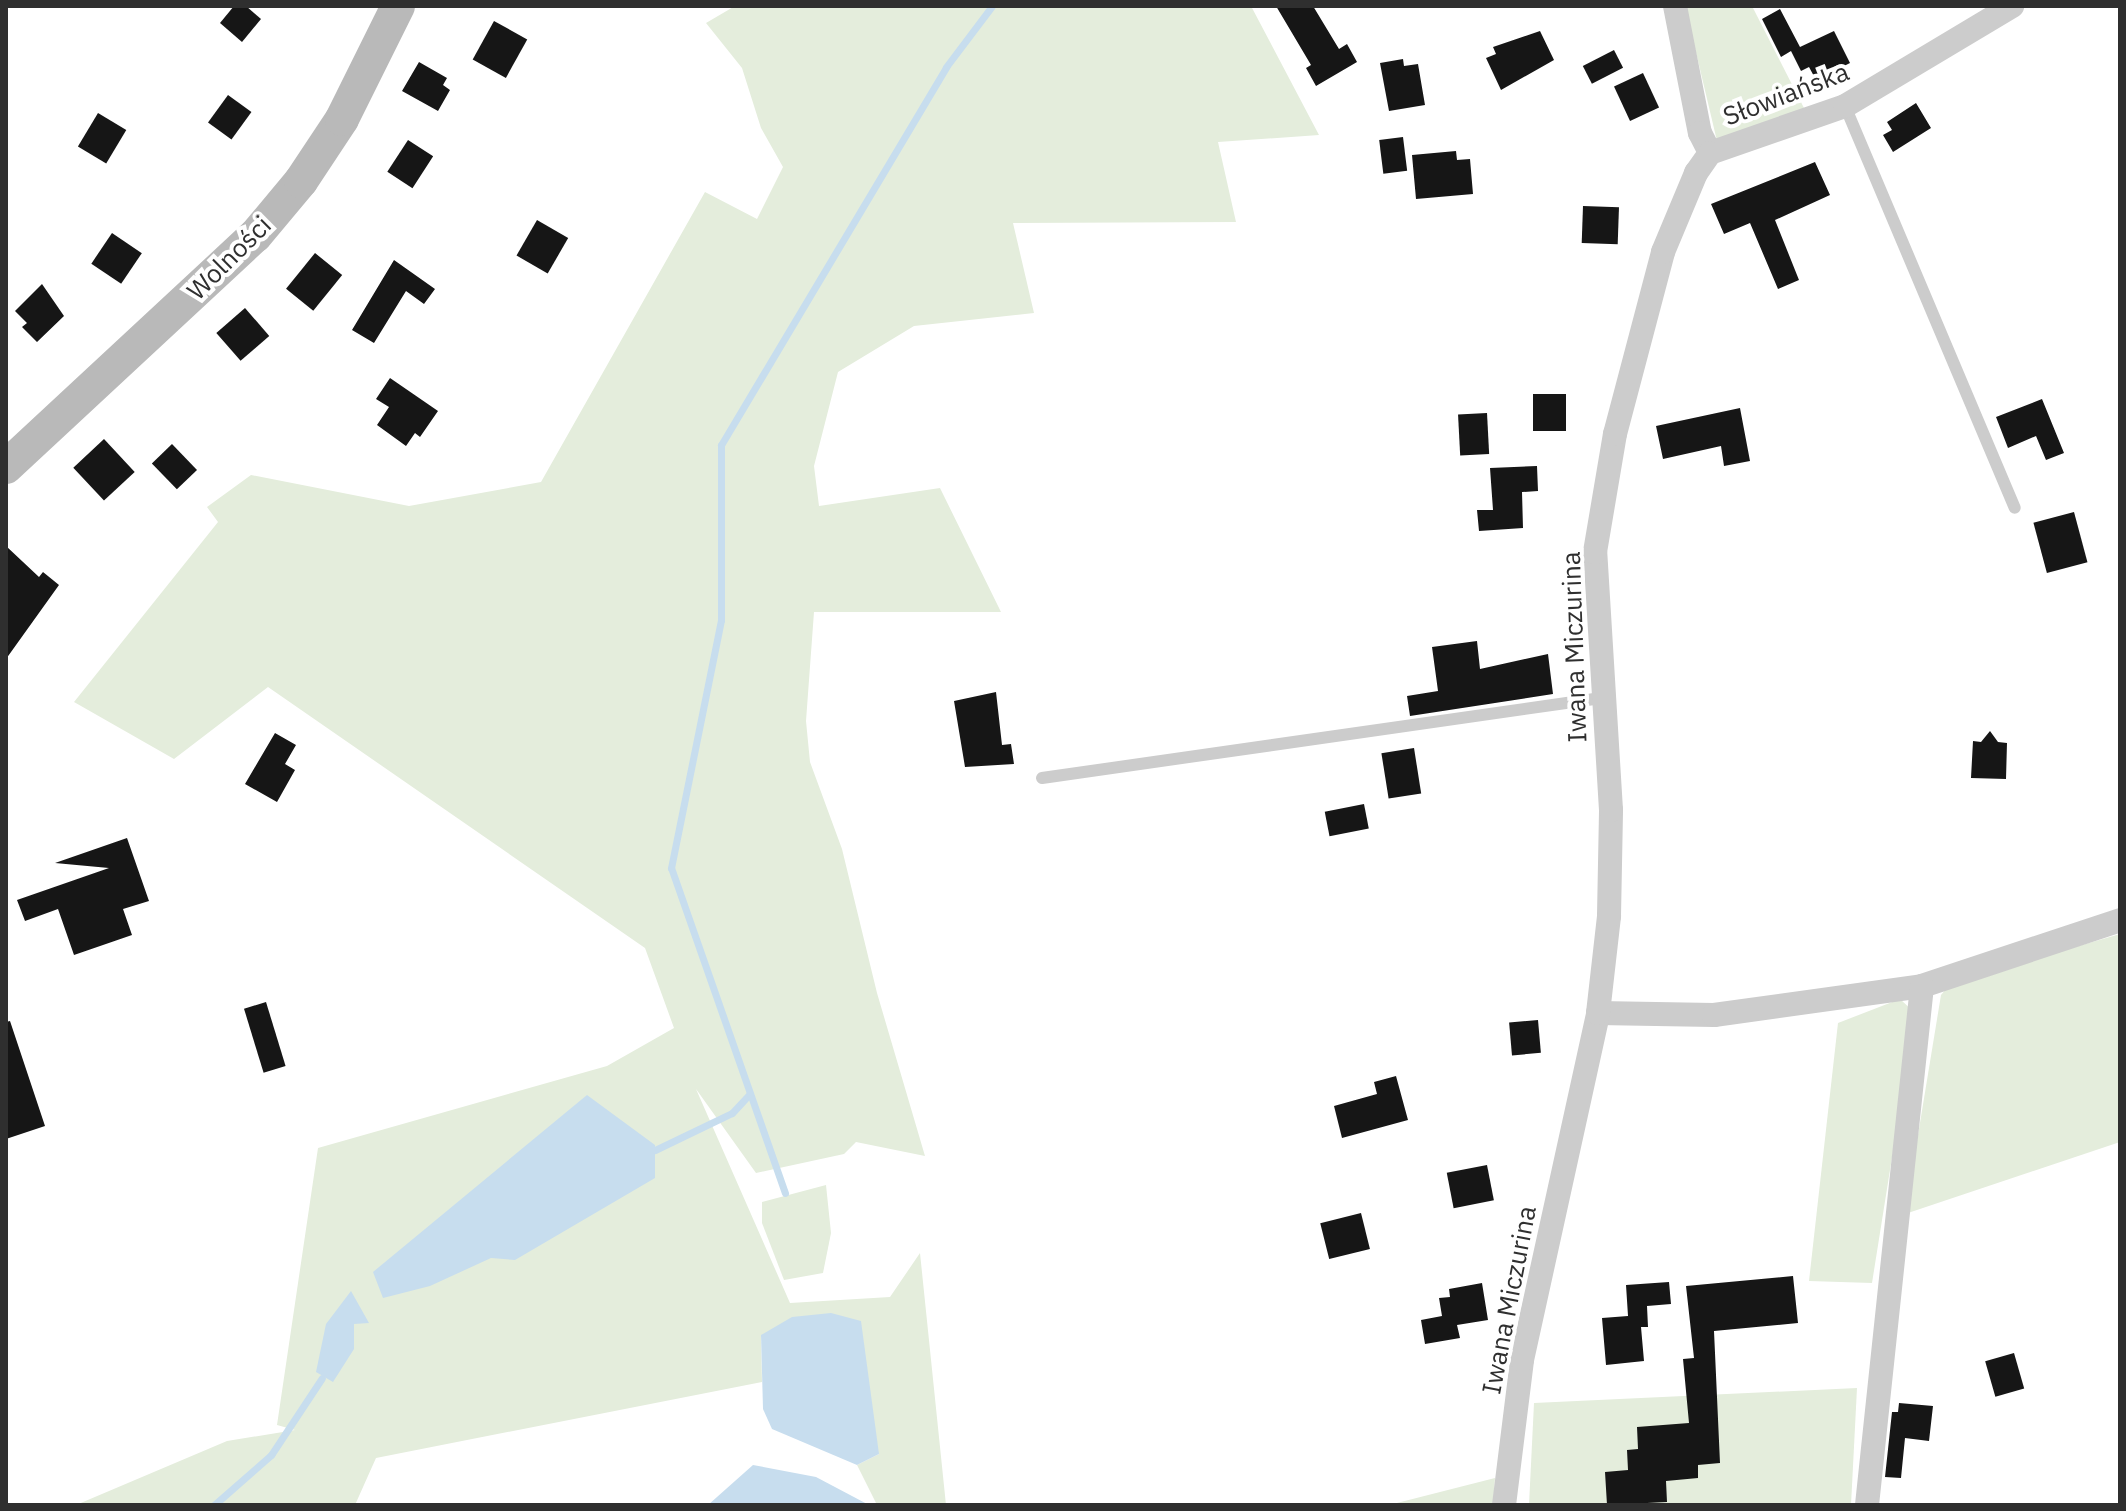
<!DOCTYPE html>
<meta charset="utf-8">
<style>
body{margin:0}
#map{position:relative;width:2126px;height:1511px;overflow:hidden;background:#fff;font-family:"IBM Plex Sans",sans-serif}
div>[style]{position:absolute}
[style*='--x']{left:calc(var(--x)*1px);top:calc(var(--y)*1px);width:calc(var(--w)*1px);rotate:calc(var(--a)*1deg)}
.green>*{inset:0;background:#e4eddc}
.water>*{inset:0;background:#c7ddee}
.stream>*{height:7px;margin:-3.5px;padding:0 3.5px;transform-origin:3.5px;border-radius:3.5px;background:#c7ddee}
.building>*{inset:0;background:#161616;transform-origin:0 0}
.lane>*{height:12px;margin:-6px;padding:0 6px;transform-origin:6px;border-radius:6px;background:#ccc}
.street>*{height:24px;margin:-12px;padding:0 12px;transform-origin:12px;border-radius:12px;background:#ccc}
.secondary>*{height:34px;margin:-17px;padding:0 17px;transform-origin:17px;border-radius:17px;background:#b9b9b9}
span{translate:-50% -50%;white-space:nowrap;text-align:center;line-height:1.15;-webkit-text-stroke:8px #fff;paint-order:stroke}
.street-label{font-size:26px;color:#2f2f2f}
.frame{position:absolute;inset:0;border:8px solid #2f2f2f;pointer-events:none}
</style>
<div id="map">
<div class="green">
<div style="clip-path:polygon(735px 6px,1251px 6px,1319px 135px,1218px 142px,1236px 222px,1013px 223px,1034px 313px,914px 326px,838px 372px,814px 466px,819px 506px,940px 488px,1001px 612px,814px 612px,806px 721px,810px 762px,842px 849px,877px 993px,925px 1156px,856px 1142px,844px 1154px,756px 1173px,696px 1089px,790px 1303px,890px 1297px,920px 1253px,946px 1505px,877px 1505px,857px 1465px,879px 1454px,761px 1335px,762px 1382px,376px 1458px,355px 1505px,76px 1505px,227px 1441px,295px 1430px,277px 1425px,318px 1148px,607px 1066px,674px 1028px,645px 948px,268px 687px,174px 759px,74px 702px,218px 522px,207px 507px,251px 475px,409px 506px,541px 482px,705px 192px,757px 219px,783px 167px,761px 128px,742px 68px,706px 23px)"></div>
<div style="clip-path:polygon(1685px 6px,1752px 6px,1805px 110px,1717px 141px)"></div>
<div style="clip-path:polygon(2120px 934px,2120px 1142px,1905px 1214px,1941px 995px,1951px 983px)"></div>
<div style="clip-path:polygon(1900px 999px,1915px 1013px,1872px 1283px,1809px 1281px,1838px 1023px)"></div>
<div style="clip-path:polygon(826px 1185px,831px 1233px,823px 1273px,784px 1280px,762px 1223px,762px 1202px)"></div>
<div style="clip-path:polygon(1857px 1388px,1851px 1505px,1529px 1505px,1534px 1403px)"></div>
<div style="clip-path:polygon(1495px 1478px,1493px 1505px,1389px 1505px)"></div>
</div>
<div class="water">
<div style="clip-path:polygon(587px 1095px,655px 1145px,655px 1178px,515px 1260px,491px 1258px,430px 1286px,383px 1298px,373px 1272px)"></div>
<div style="clip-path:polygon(351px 1291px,369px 1323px,354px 1324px,354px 1349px,333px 1382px,316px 1372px,326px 1324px)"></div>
<div style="clip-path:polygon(831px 1313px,861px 1321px,879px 1454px,857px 1465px,772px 1429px,763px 1409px,761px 1335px,792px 1317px)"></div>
<div style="clip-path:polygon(753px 1465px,816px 1477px,869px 1505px,708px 1505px)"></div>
</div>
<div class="stream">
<div style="--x:655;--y:1150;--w:85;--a:-25.7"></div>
<div style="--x:732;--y:1113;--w:26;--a:-47"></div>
<div style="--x:785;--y:1193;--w:344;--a:-109.3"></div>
<div style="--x:671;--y:868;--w:253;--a:-78.6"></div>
<div style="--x:721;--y:620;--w:175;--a:-90"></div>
<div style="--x:721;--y:445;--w:440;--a:-59.2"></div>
<div style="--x:946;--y:67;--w:76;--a:-53"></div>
<div style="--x:214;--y:1505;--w:76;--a:-41.3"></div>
<div style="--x:271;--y:1455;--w:92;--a:-56.5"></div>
</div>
<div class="building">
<div style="clip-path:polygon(234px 6px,246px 6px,261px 19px,242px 42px,220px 23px)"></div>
<div style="clip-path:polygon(1276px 6px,1313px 6px,1339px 49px,1347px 44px,1357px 62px,1316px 86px,1306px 68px,1311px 65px)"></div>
<div style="clip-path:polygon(1780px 9px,1800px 47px,1834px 31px,1850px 63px,1816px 80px,1809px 67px,1801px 71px,1791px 51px,1781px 57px,1762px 19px)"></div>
<div style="left:494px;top:21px;width:38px;height:44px;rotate:29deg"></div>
<div style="clip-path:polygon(1540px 31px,1554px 60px,1501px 90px,1486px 58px,1496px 54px,1493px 47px)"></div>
<div style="left:1614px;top:50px;width:20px;height:35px;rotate:63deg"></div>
<div style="clip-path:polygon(1403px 59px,1404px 66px,1418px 64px,1425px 105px,1389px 111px,1380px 63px)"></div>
<div style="clip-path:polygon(419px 62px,447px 78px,443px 85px,450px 90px,438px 111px,402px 91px)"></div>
<div style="left:1643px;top:73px;width:38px;height:32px;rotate:65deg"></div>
<div style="left:228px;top:95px;width:29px;height:34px;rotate:36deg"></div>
<div style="clip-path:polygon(1916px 103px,1931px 128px,1893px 152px,1883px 135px,1892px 130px,1887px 122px)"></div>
<div style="left:98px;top:113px;width:33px;height:39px;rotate:31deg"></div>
<div style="left:1403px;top:137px;width:34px;height:24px;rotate:83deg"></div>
<div style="left:408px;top:140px;width:30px;height:38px;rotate:33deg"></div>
<div style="clip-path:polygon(1456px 151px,1457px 160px,1470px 159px,1473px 194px,1416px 199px,1412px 155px)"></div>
<div style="clip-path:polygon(1815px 162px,1830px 195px,1775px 220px,1799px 280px,1778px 289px,1750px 223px,1724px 234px,1711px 204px)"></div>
<div style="left:1583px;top:206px;width:36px;height:37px;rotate:2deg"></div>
<div style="left:537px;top:220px;width:36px;height:41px;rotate:30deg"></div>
<div style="left:112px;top:233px;width:36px;height:37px;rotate:34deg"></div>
<div style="left:315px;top:253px;width:35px;height:46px;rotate:39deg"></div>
<div style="clip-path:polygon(394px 260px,435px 289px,424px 304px,406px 291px,374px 343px,352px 330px)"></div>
<div style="clip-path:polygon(42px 284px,64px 316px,37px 342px,22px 327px,27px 323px,15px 311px)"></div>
<div style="left:245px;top:308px;width:37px;height:38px;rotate:49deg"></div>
<div style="clip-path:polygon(390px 378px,438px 411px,420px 437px,415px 433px,406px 446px,377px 425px,389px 407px,376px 399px)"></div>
<div style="left:1566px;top:394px;width:37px;height:33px;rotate:90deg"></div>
<div style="clip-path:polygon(2042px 399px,2064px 453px,2046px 460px,2036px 436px,2008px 448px,1996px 417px)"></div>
<div style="clip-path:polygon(1740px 408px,1750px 461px,1724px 466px,1721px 446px,1663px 459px,1656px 426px)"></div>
<div style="left:1487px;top:413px;width:41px;height:29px;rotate:87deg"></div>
<div style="left:104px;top:439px;width:45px;height:42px;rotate:47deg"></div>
<div style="left:172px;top:444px;width:36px;height:28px;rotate:46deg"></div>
<div style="clip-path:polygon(1537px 466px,1538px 491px,1522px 492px,1523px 528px,1479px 531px,1477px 510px,1493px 510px,1490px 468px)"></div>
<div style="left:2074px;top:512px;width:52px;height:42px;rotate:75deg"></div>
<div style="clip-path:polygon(6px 546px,39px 577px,43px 572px,59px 585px,6px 659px)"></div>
<div style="clip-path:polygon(1477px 641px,1480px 669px,1548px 654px,1553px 694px,1410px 716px,1407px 696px,1438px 691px,1432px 647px)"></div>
<div style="clip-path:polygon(996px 692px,1002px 745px,1011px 744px,1014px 764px,965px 767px,954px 701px)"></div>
<div style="clip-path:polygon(1990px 731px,1998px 742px,2007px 743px,2006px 779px,1971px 778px,1973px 741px,1981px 742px)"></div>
<div style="clip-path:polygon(275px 733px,296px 745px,285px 764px,295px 770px,277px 802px,245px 784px)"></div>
<div style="left:1414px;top:748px;width:46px;height:33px;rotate:81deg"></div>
<div style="left:1364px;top:804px;width:25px;height:40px;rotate:79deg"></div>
<div style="clip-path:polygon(127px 838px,149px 901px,123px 909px,132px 935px,74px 955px,58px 909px,25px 921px,17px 900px,109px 868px,55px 863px)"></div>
<div style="left:266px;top:1002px;width:67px;height:23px;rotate:73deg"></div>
<div style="left:1538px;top:1020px;width:33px;height:29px;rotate:85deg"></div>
<div style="clip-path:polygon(10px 1021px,45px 1126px,6px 1139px,6px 1022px)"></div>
<div style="clip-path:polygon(1396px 1076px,1408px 1120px,1342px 1138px,1334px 1106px,1377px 1094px,1374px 1082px)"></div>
<div style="left:1487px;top:1165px;width:36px;height:41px;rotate:79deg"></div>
<div style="left:1361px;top:1213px;width:37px;height:42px;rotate:76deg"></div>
<div style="clip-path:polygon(1793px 1276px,1798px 1323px,1714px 1331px,1720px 1463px,1698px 1465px,1698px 1478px,1666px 1481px,1667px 1502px,1607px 1505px,1605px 1472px,1628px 1470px,1627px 1450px,1638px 1449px,1637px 1427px,1689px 1423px,1683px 1359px,1694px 1358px,1686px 1286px)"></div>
<div style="clip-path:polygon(1669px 1282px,1671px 1304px,1647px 1306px,1648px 1327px,1641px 1327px,1644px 1361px,1606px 1365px,1602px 1318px,1628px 1316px,1626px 1285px)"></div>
<div style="clip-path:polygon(1482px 1283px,1488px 1320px,1457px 1325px,1460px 1338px,1425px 1344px,1421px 1320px,1442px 1316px,1439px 1298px,1450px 1297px,1449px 1289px)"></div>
<div style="left:2014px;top:1353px;width:37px;height:30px;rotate:74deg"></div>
<div style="clip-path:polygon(1899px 1403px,1933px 1406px,1929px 1441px,1905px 1438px,1901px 1478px,1885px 1477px,1892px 1412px,1898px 1412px)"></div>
</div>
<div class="lane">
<div style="--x:1845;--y:106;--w:436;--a:67.1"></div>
<div style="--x:1042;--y:778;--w:565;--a:-8.14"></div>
</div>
<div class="street">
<div style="--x:1675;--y:6;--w:129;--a:78.9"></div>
<div style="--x:1700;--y:133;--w:22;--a:63"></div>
<div style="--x:1710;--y:153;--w:143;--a:-19.2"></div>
<div style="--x:1845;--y:106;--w:195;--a:-30.9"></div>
<div style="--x:1598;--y:1013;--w:116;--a:1"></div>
<div style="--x:1714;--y:1015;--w:210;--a:-7.9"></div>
<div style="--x:1922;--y:986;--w:209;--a:-18.4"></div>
<div style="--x:1504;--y:1505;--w:146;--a:-82.9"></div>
<div style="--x:1522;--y:1360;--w:355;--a:-77.6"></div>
<div style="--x:1598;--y:1013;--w:98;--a:-83.5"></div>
<div style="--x:1609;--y:916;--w:106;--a:-88.9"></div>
<div style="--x:1611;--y:810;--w:258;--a:-93.5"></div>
<div style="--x:1595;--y:552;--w:120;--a:-80.4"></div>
<div style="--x:1615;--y:434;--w:188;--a:-75.2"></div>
<div style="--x:1663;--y:252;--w:86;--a:-67.3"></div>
<div style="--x:1696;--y:173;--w:24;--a:-55"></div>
<div style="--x:1867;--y:1505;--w:522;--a:-83.95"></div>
</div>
<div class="secondary">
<div style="--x:6;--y:467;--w:340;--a:-42.9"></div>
<div style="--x:255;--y:236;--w:72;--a:-50.1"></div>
<div style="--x:301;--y:181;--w:74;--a:-56.5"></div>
<div style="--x:342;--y:119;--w:126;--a:-63.6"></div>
</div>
<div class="street-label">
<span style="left:1786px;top:94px;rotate:-21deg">Słowiańska</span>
<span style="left:229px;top:258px;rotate:-45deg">Wolności</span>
<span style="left:1574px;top:647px;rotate:-92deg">Iwana Miczurina</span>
<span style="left:1509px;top:1300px;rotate:-79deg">Iwana Miczurina</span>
</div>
<div class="frame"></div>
</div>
